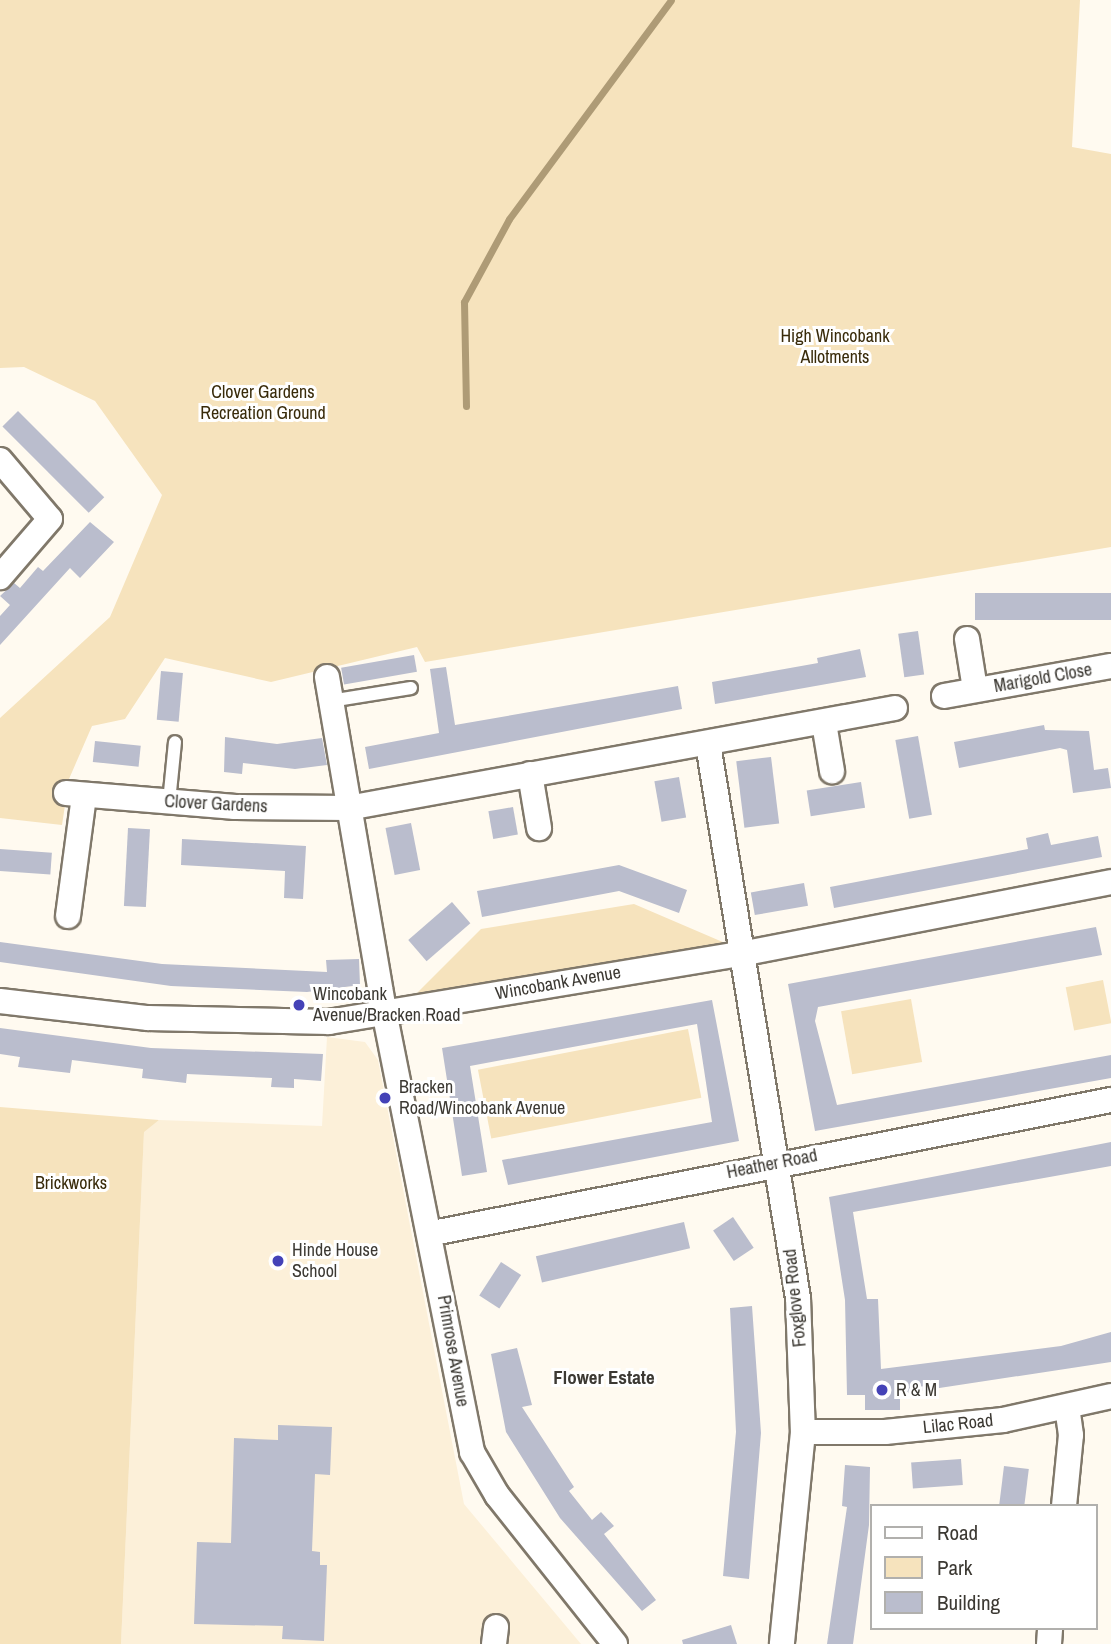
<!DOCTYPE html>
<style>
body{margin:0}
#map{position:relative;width:1111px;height:1644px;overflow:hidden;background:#fffaf0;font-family:"Archivo Narrow",sans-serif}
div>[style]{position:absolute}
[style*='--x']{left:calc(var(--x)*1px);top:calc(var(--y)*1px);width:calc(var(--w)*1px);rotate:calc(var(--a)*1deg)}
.built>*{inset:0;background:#fcf0d9}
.green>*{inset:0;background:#f6e3bd;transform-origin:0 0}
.stream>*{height:7px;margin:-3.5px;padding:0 3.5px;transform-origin:3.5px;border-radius:3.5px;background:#ae9b76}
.building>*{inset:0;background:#babdcd;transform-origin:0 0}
.roads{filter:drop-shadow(2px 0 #80786a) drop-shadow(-2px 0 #80786a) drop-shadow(0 2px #80786a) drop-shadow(0 -2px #80786a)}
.service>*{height:12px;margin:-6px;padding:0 6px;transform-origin:6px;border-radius:6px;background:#fff}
.minor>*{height:24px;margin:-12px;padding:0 12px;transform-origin:12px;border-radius:12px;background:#fff}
.dots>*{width:19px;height:19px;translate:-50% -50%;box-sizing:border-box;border:4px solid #fff;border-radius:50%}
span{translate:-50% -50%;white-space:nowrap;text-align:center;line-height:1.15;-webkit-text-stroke:6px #fff;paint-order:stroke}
.park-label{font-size:18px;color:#392b0a}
.street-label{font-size:18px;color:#3c3933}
.poi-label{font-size:18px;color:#3c3933}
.left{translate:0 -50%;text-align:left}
.neighbourhood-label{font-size:19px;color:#3c3933;font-weight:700}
.legend{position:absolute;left:870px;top:1504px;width:228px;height:126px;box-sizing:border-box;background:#fff;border:2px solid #b1b0ad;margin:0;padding:9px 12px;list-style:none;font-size:21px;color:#3c3933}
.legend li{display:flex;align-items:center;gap:14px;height:35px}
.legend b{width:35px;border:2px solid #b1b0ad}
</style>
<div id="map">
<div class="built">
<div style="clip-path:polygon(327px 1037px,365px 1042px,378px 1060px,464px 1504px,581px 1644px,121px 1644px,144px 1131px,159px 1120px,322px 1126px)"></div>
</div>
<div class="green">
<div style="clip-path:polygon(0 0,1080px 0,1072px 147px,1111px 154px,1111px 547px,425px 662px,417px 647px,271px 682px,165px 658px,125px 719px,92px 726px,69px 779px,62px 825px,0 818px,0 718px,110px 617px,162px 495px,95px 401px,24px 367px,0 368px)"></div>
<div style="clip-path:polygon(634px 904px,725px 943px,417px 993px,481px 929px)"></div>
<div style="left:1103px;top:980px;width:44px;height:38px;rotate:79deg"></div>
<div style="left:911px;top:999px;width:64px;height:71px;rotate:80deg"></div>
<div style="left:688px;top:1029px;width:70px;height:214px;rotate:79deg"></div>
<div style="clip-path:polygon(0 1107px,159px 1120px,144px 1132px,121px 1644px,0 1644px)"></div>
</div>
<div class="stream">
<div style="--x:466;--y:406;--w:104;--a:-91.1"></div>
<div style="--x:464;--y:302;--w:94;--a:-61.5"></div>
<div style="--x:509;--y:219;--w:272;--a:-53.5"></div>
</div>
<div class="building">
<div style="left:18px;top:411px;width:122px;height:22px;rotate:45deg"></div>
<div style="clip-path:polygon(90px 522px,114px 542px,80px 578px,70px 568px,0 645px,0 616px,10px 605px,0 596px,14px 583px,20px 588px,38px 567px,43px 571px)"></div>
<div style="left:1111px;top:593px;width:27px;height:136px;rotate:90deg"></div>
<div style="left:918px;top:631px;width:44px;height:20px;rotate:82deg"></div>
<div style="clip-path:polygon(860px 649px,866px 677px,715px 704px,712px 682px,818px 663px,817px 658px)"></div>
<div style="left:414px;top:655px;width:17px;height:74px;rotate:80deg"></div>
<div style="clip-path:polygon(446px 667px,455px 725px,678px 686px,682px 709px,369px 769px,365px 747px,439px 733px,430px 669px)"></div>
<div style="left:161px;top:671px;width:22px;height:49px;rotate:5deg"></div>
<div style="clip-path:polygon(1044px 725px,1045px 730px,1089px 731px,1094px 770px,1108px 768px,1111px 788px,1073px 793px,1067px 750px,1060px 748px,959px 768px,954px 742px)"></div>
<div style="left:918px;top:736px;width:80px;height:23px;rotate:80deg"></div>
<div style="clip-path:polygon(225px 737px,277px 744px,322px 738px,327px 765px,295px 769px,243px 763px,242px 774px,224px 772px)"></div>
<div style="left:95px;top:741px;width:46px;height:21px;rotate:6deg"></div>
<div style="left:771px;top:757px;width:67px;height:35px;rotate:83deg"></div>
<div style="left:679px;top:777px;width:41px;height:25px;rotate:80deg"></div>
<div style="left:861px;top:782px;width:26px;height:55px;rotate:81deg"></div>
<div style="left:513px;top:807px;width:28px;height:25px;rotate:80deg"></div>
<div style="left:411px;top:823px;width:48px;height:26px;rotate:79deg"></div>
<div style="left:128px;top:828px;width:22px;height:78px;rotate:3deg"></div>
<div style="clip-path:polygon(1048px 833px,1051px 845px,1098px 836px,1102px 857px,834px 908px,830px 887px,1028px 849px,1026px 838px)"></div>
<div style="clip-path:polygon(182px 839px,306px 846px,303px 899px,284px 898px,285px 871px,181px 865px)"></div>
<div style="left:0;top:849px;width:52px;height:22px;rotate:4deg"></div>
<div style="clip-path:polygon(619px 865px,687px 890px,679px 913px,619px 891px,482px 917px,477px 891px)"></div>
<div style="left:804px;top:883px;width:23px;height:54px;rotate:80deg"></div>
<div style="left:452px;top:902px;width:28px;height:58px;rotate:49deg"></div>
<div style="clip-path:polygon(1096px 927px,1102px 955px,818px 1007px,815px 1021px,837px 1105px,1111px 1055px,1111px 1078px,815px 1131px,788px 984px)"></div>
<div style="clip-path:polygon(0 942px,162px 964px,327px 972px,326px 960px,359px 959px,360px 985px,307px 992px,171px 986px,0 962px)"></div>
<div style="clip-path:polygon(712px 1000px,739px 1141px,508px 1185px,502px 1160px,712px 1122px,697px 1024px,470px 1066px,487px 1172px,462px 1176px,442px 1048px)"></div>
<div style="clip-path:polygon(0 1028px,151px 1048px,323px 1054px,321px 1081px,294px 1079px,294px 1088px,271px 1087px,272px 1078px,187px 1074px,186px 1083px,142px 1078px,143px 1069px,72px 1060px,70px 1073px,18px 1067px,20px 1057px,0 1054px)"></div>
<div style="clip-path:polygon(1111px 1142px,1111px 1166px,853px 1212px,867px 1299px,878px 1299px,881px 1369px,1061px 1346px,1111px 1332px,1111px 1362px,900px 1394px,900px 1410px,865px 1410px,865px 1395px,847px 1395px,845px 1300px,829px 1197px)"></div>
<div style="left:733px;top:1217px;width:37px;height:24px;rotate:56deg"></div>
<div style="left:684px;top:1222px;width:27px;height:152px;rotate:77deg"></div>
<div style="left:501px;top:1262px;width:24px;height:40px;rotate:33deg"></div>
<div style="clip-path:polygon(752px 1306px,761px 1433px,749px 1579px,723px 1576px,736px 1432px,730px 1308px)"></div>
<div style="clip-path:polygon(517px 1348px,532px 1405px,522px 1407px,574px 1487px,569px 1491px,592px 1520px,601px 1512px,614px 1526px,604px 1534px,656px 1600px,642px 1611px,560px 1518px,506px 1432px,491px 1354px)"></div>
<div style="clip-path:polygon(278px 1425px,332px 1427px,330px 1475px,315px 1474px,312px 1551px,320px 1552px,320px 1565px,327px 1565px,324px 1641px,282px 1639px,283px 1626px,194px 1624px,197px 1542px,231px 1543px,234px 1438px,278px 1440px)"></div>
<div style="left:961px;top:1459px;width:26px;height:50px;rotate:86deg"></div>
<div style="clip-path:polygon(845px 1465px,870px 1467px,869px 1525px,853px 1644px,827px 1644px,847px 1507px,842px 1506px)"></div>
<div style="left:1004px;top:1466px;width:25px;height:40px;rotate:7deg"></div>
<div style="clip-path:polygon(731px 1625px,737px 1644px,683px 1644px,682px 1640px)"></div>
</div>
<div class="roads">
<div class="service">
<div style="--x:330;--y:701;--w:82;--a:-9.1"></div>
<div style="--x:169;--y:802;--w:60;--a:-84.3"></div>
</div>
<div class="minor">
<div style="--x:0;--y:460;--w:77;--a:49.7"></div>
<div style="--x:50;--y:519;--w:77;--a:130.8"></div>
<div style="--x:967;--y:639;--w:51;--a:80.9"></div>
<div style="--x:327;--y:677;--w:344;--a:80.3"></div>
<div style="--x:385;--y:1016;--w:445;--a:78.7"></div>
<div style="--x:472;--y:1452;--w:50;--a:59.8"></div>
<div style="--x:497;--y:1495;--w:190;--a:51.6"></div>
<div style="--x:944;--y:696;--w:170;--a:-10.2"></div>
<div style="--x:824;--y:723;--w:49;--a:80.5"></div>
<div style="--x:708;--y:744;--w:561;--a:80.77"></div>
<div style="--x:798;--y:1298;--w:134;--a:87.9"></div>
<div style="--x:803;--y:1432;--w:213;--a:95.7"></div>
<div style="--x:530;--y:774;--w:55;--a:80.5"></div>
<div style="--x:66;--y:793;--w:170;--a:4.7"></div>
<div style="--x:235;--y:807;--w:113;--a:0.5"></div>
<div style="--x:348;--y:808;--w:556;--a:-10.36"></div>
<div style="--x:68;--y:916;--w:121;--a:-82.4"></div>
<div style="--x:0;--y:1001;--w:149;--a:6.6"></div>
<div style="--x:148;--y:1018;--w:181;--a:1.3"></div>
<div style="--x:329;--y:1022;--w:423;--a:-9.4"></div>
<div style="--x:746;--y:953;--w:372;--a:-11"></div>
<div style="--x:433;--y:1233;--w:691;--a:-11.1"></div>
<div style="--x:803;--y:1432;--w:82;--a:0"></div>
<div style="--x:885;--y:1432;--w:119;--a:-5.8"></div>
<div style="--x:1003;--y:1420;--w:111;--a:-12.5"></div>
<div style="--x:1064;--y:1506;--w:71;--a:-84.4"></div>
<div style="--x:1071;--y:1435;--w:27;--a:-98"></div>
<div style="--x:494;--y:1644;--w:17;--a:-83"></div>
<div style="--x:1049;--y:1644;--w:16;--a:-86"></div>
</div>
</div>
<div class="dots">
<div style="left:299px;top:1005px;background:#4442b7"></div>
<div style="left:385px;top:1098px;background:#4442b7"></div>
<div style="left:278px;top:1261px;background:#4442b7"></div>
<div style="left:882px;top:1390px;background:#4442b7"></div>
</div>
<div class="park-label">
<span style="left:835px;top:347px">High Wincobank<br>Allotments</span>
<span style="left:263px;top:403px">Clover Gardens<br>Recreation Ground</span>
<span style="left:71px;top:1183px">Brickworks</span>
</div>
<div class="street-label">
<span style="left:1043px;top:678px;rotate:-10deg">Marigold Close</span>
<span style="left:216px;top:804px;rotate:3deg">Clover Gardens</span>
<span style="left:558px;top:983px;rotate:-10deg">Wincobank Avenue</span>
<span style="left:772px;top:1164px;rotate:-11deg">Heather Road</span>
<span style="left:795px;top:1298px;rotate:-96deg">Foxglove Road</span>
<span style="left:453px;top:1351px;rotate:80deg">Primrose Avenue</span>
<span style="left:958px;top:1424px;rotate:-6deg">Lilac Road</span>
</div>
<div class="poi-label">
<span class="left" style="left:313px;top:1005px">Wincobank<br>Avenue/Bracken Road</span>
<span class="left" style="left:399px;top:1098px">Bracken<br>Road/Wincobank Avenue</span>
<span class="left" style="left:292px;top:1261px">Hinde House<br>School</span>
<span class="left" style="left:896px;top:1390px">R &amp; M</span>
</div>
<div class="neighbourhood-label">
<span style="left:604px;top:1378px">Flower Estate</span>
</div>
<ul class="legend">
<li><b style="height:9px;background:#fff"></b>Road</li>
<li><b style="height:19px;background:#f6e3bd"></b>Park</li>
<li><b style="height:19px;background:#babdcd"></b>Building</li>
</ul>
</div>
